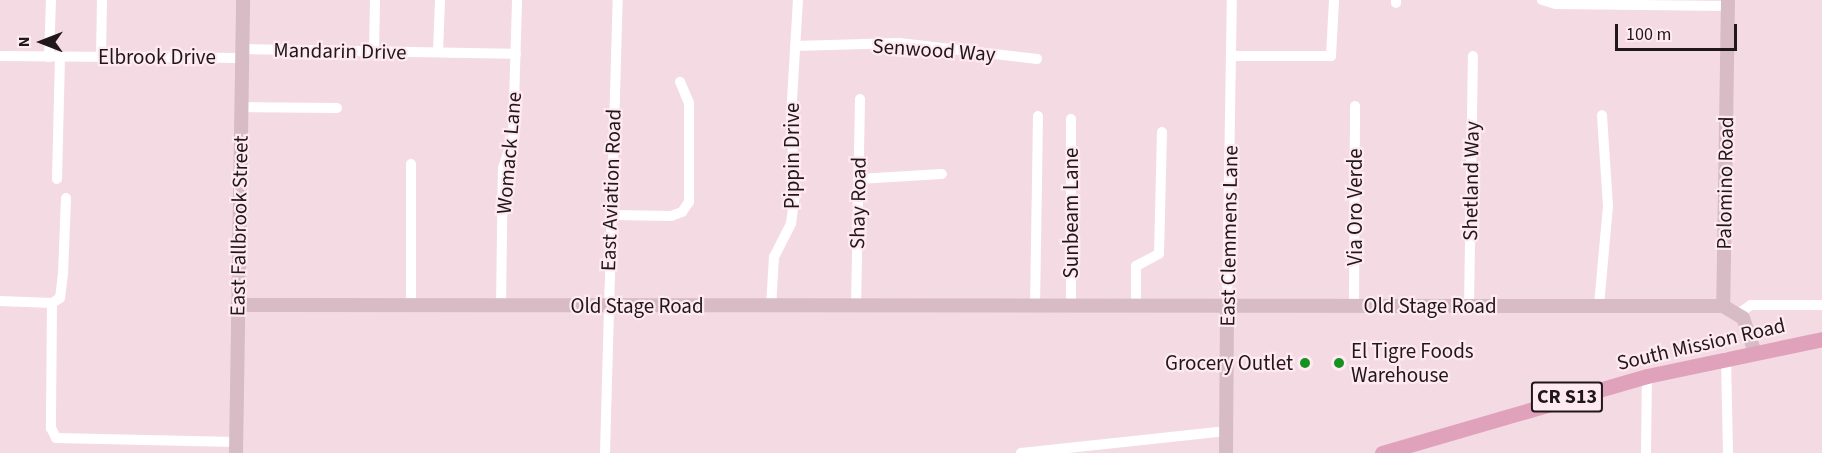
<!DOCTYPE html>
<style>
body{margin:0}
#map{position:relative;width:1822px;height:453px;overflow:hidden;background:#f4dbe3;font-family:"Source Sans 3",sans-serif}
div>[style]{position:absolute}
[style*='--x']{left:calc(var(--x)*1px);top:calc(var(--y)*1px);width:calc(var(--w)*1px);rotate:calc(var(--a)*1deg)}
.street>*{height:10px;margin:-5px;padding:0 5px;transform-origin:5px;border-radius:5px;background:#fff}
.secondary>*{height:14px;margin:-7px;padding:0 7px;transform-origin:7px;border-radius:7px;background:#d7bbc5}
.primary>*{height:15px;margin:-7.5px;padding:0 7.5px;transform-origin:7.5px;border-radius:7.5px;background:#dfa2ba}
.dots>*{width:16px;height:16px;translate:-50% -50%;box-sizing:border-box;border:3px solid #feeaf0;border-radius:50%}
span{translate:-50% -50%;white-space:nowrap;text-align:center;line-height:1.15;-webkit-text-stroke:4.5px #feeaf0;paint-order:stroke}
.shield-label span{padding:2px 4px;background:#feeaf0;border:2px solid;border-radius:4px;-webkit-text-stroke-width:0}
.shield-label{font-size:20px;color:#20171a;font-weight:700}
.street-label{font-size:21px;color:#20171a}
.poi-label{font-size:21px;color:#20171a}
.left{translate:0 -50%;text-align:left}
.right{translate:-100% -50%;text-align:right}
.north{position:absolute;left:12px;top:12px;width:60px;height:60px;-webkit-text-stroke:4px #feeaf0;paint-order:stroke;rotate:270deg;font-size:16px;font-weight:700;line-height:24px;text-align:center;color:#20171a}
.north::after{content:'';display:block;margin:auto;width:21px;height:27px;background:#20171a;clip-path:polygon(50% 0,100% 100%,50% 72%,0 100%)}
.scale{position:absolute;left:1615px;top:24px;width:122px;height:27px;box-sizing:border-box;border:3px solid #20171a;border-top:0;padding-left:8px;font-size:18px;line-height:21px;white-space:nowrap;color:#20171a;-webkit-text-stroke:4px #feeaf0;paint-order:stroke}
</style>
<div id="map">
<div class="street">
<div style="--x:1542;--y:0;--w:15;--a:16"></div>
<div style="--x:1556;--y:4;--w:172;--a:0.7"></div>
<div style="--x:1396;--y:3;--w:3;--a:-90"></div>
<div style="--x:795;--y:46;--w:104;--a:-1.7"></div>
<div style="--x:899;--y:43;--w:139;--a:6.6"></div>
<div style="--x:241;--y:49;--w:275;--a:1"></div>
<div style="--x:374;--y:52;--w:52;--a:-88.9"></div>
<div style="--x:438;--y:52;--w:52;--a:-87.8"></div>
<div style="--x:0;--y:56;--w:241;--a:0.5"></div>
<div style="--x:1231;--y:56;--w:100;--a:0"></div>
<div style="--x:1331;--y:56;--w:56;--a:-86.9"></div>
<div style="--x:49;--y:57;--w:57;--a:-88"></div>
<div style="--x:101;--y:57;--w:57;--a:-89"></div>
<div style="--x:240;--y:107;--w:97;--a:0.6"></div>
<div style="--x:1071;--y:119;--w:188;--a:90"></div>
<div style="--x:57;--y:179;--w:122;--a:-88.6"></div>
<div style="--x:858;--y:179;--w:84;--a:-3.4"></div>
<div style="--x:614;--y:215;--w:57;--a:1"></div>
<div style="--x:671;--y:216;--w:12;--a:-20"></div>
<div style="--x:682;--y:212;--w:12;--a:-55"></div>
<div style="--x:689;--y:202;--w:99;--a:-90"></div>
<div style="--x:689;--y:103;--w:23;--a:-113"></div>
<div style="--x:0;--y:301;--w:52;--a:2.2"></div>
<div style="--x:52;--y:303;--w:125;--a:90.5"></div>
<div style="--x:51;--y:428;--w:11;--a:63"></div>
<div style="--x:56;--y:438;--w:180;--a:1.3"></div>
<div style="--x:52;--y:303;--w:9;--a:-32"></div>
<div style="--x:60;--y:298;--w:24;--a:-83"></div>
<div style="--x:63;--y:274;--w:76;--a:-87.7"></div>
<div style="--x:501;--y:305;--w:137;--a:-89.2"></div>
<div style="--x:503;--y:168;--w:33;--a:-72"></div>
<div style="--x:513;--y:137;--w:137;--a:-88.3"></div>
<div style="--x:1599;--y:305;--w:99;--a:-84.8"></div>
<div style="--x:1608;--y:206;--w:91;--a:-93.8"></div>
<div style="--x:411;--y:306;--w:142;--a:-90"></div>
<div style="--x:1469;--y:306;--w:250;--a:-89.1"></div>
<div style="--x:771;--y:307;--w:50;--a:-86.6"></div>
<div style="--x:774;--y:257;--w:38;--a:-63"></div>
<div style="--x:791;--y:223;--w:27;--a:-82"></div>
<div style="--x:795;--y:196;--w:79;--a:-92.9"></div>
<div style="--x:791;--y:117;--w:117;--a:-86.6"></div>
<div style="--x:856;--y:307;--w:208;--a:-88.9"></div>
<div style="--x:1035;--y:307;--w:191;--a:-89.1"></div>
<div style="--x:1136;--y:307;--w:41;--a:-90"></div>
<div style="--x:1136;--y:266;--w:26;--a:-28"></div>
<div style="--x:1159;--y:254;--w:122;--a:-88.6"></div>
<div style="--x:1227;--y:307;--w:307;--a:-89.1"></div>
<div style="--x:1354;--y:307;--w:201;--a:-89.7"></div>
<div style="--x:1738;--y:314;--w:16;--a:-35"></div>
<div style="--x:1751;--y:305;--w:71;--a:0"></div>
<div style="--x:1726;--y:357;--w:96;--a:88.8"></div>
<div style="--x:605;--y:453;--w:453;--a:-88.4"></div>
<div style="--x:1021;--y:453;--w:207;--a:-6.1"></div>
<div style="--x:1646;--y:453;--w:77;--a:-89.3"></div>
</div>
<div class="secondary">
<div style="--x:1728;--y:0;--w:306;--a:90.9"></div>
<div style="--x:1723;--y:306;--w:23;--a:31"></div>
<div style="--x:1743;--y:318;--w:36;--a:71"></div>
<div style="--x:238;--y:305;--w:1485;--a:0.04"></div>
<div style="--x:236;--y:453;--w:453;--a:-89.1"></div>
<div style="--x:1226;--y:453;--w:146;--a:-89.6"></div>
</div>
<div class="primary">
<div style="--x:1382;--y:453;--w:276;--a:-16.2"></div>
<div style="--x:1647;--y:376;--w:179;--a:-11.9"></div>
</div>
<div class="dots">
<div style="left:1305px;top:363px;background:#179120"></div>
<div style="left:1339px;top:363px;background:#179120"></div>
</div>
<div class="shield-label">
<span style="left:1567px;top:397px">CR S13</span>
</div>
<div class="street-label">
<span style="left:934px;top:50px;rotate:4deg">Senwood Way</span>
<span style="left:340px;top:51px;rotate:1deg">Mandarin Drive</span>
<span style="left:157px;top:57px">Elbrook Drive</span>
<span style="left:509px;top:153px;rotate:-85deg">Womack Lane</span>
<span style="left:792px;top:156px;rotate:-90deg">Pippin Drive</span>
<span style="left:1471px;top:181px;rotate:-89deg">Shetland Way</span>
<span style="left:1725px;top:183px;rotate:-89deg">Palomino Road</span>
<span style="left:611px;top:190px;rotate:-88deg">East Aviation Road</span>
<span style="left:858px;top:203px;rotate:-89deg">Shay Road</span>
<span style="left:1355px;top:207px;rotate:-90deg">Via Oro Verde</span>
<span style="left:1071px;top:213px;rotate:-90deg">Sunbeam Lane</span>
<span style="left:239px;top:226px;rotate:-89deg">East Fallbrook Street</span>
<span style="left:1229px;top:236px;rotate:-89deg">East Clemmens Lane</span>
<span style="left:637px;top:306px">Old Stage Road</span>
<span style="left:1430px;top:306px">Old Stage Road</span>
<span style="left:1701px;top:344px;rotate:-13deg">South Mission Road</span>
</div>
<div class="poi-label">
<span class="left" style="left:1351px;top:363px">El Tigre Foods<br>Warehouse</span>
<span class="right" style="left:1293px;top:363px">Grocery Outlet</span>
</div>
<div class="north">N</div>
<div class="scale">100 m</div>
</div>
